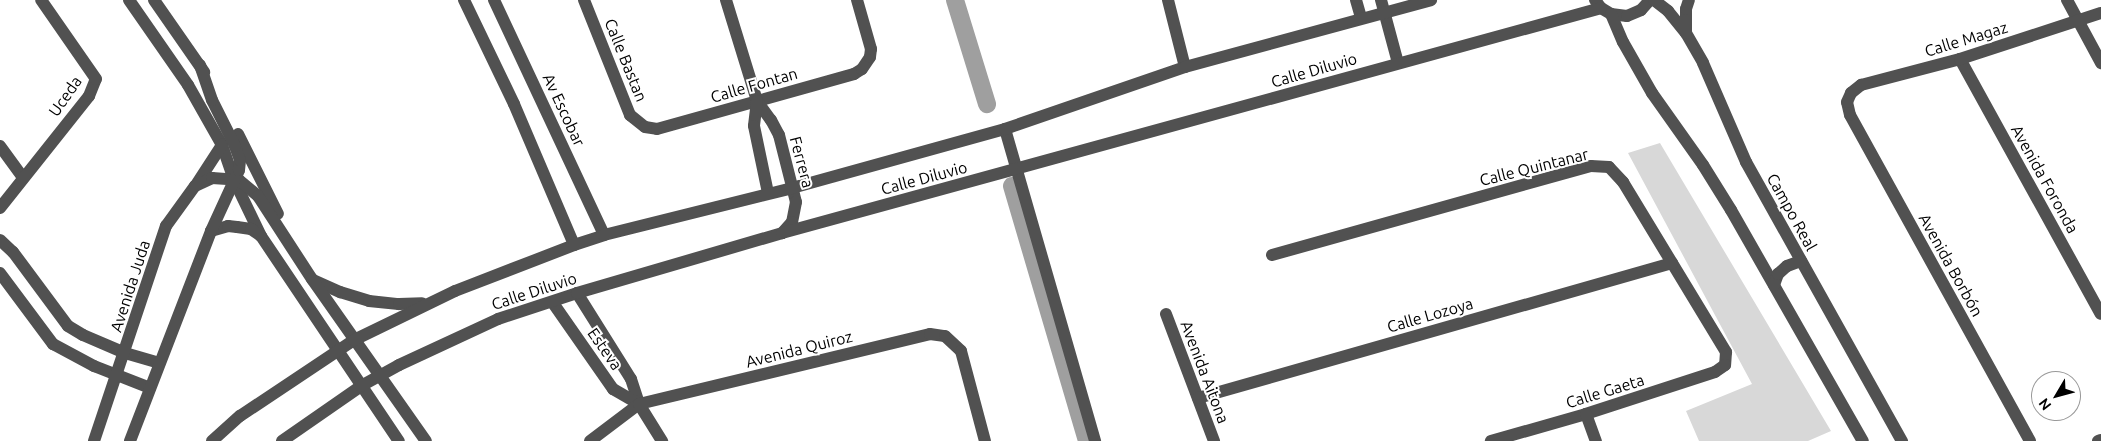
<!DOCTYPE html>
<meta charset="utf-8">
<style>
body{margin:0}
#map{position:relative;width:2101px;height:441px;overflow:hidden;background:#fff;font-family:Ubuntu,sans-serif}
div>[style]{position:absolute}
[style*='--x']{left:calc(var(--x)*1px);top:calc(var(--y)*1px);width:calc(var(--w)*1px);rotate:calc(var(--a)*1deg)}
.green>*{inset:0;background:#d8d8d8}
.canal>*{height:18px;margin:-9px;padding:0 9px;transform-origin:9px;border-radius:9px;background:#9f9f9f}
.minor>*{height:12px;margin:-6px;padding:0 6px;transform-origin:6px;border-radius:6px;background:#515151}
span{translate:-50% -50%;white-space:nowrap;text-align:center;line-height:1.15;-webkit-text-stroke:4px #fff;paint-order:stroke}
.street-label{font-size:16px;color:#000}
.north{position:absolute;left:2031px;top:371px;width:50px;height:50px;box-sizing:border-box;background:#fff;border:1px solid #999;border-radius:50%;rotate:233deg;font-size:14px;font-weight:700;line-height:20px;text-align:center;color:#000}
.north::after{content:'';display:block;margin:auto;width:18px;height:22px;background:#000;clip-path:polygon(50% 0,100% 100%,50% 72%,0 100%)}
</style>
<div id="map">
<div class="green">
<div style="clip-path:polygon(1660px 143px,1831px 431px,1808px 441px,1699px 441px,1686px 411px,1752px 384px,1628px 153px)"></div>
</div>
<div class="canal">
<div style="--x:955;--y:0;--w:109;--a:72.9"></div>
<div style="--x:1012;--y:186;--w:266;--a:73.6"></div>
</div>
<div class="minor">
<div style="--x:129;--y:0;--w:103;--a:55.2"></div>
<div style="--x:188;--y:85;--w:69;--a:60.5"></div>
<div style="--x:222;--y:145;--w:37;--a:71"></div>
<div style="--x:234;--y:180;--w:62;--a:64.3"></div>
<div style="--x:261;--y:236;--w:247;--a:56.1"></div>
<div style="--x:154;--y:0;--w:88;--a:55.2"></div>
<div style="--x:464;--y:0;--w:115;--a:64.3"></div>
<div style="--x:514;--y:104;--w:153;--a:66.9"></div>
<div style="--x:494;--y:0;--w:259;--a:64.9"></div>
<div style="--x:584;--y:0;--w:124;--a:68.2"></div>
<div style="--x:630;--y:115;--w:19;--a:39"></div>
<div style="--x:645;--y:127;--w:12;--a:9"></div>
<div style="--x:657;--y:129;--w:205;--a:-15.6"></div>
<div style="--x:854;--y:74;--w:9;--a:-32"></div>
<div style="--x:862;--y:69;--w:14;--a:-56"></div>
<div style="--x:870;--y:57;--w:8;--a:-83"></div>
<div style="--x:871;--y:49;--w:51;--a:-105.9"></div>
<div style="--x:726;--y:0;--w:106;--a:72.9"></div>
<div style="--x:757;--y:101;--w:24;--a:54"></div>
<div style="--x:771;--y:120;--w:17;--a:62"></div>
<div style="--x:779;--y:135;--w:69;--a:75.8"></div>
<div style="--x:796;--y:202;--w:20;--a:101"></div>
<div style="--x:792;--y:222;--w:15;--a:132"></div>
<div style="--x:1168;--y:0;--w:69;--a:75.8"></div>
<div style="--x:1356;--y:0;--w:18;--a:74"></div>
<div style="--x:1381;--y:0;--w:65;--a:74.9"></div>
<div style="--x:1595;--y:0;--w:10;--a:53"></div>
<div style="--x:1601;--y:8;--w:12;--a:31"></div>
<div style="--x:1611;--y:14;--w:16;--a:7"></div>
<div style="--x:1627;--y:16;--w:15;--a:-23"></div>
<div style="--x:1641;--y:10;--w:13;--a:-48"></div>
<div style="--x:1654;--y:0;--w:18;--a:38"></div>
<div style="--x:1668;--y:11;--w:28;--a:51"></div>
<div style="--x:1686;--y:33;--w:34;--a:60"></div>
<div style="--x:1703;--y:63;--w:108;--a:66.5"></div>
<div style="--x:1746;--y:162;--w:320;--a:60.8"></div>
<div style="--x:2067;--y:0;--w:72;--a:61.6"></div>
<div style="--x:1611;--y:14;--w:30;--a:67"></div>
<div style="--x:1623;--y:42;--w:59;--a:60.4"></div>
<div style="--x:1652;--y:93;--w:88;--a:54.7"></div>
<div style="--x:1703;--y:165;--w:53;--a:58.1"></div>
<div style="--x:1731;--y:210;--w:266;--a:60.3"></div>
<div style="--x:1686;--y:33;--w:24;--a:-90"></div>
<div style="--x:1686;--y:9;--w:9;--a:-72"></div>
<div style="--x:1960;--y:59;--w:291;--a:61.1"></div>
<div style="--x:757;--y:101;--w:25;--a:97"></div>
<div style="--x:754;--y:126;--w:68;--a:78.2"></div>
<div style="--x:1005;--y:129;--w:325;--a:73.9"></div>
<div style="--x:238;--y:134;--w:89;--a:63.4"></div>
<div style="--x:0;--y:146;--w:39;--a:54"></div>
<div style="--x:196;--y:185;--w:48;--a:-57"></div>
<div style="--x:0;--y:208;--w:143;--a:-51.5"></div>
<div style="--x:89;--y:96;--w:18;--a:-68"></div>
<div style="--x:96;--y:79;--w:96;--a:-124.8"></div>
<div style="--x:211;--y:231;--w:18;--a:-16"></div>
<div style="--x:228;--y:226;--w:9;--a:6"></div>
<div style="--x:237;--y:227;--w:14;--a:8"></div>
<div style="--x:251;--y:229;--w:12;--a:35"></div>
<div style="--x:0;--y:240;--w:18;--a:43"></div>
<div style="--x:13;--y:252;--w:92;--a:53.4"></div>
<div style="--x:68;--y:326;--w:17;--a:31"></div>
<div style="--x:83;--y:335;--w:46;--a:23.2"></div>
<div style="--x:125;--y:353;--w:35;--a:16"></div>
<div style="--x:1272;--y:255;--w:331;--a:-15.6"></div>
<div style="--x:1591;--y:166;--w:18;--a:3"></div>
<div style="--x:1609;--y:167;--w:21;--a:47"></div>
<div style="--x:1623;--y:182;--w:199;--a:58.8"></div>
<div style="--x:1726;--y:352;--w:13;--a:94"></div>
<div style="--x:1725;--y:365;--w:12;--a:145"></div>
<div style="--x:1715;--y:372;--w:136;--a:162"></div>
<div style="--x:1586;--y:414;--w:99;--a:164.1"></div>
<div style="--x:0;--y:273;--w:89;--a:53.3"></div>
<div style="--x:53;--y:344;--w:47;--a:28.2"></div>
<div style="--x:94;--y:366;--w:60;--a:21.4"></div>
<div style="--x:313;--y:280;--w:30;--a:24"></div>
<div style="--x:340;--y:292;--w:30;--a:17"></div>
<div style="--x:369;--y:301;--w:30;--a:6"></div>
<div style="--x:399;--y:304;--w:23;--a:-2"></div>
<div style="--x:1774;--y:285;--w:12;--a:-70"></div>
<div style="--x:1778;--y:274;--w:12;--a:-42"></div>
<div style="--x:1787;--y:266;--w:15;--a:-20"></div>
<div style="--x:577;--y:293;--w:102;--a:57.9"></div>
<div style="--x:631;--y:379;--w:26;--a:72"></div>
<div style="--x:639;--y:404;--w:44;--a:58.1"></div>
<div style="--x:553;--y:303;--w:105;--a:55.1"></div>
<div style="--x:613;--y:389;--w:30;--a:30"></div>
<div style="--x:1166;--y:314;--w:136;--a:69.3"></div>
<div style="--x:1198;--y:398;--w:493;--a:-15.9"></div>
<div style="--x:1586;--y:414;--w:29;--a:70"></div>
<div style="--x:94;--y:441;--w:227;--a:-71.5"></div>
<div style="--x:166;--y:226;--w:49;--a:-54.1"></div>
<div style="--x:195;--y:186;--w:19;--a:-25"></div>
<div style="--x:212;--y:178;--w:27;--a:4"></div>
<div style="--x:239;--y:180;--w:25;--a:40"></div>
<div style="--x:258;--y:196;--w:99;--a:57"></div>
<div style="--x:312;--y:279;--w:198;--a:54.9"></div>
<div style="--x:130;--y:441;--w:225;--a:-68.9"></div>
<div style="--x:211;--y:231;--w:67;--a:-65.3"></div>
<div style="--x:239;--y:170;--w:10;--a:-84"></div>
<div style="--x:240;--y:160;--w:15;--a:-110"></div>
<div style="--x:235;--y:146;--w:51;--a:-116.6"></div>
<div style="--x:212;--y:100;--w:37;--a:-109"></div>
<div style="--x:212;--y:441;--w:38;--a:-42"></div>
<div style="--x:240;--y:416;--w:137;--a:-33.7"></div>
<div style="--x:354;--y:340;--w:112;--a:-25.9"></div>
<div style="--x:455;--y:291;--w:128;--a:-21.1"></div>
<div style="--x:574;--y:245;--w:32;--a:-18"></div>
<div style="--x:604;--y:235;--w:194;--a:-14"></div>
<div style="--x:792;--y:188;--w:221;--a:-15.5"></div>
<div style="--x:1005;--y:129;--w:190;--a:-19"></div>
<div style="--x:1185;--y:67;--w:255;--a:-15.2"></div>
<div style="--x:282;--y:441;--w:96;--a:-34.8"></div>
<div style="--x:361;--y:386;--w:43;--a:-28.9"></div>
<div style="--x:399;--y:365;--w:109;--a:-24.9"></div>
<div style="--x:498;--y:319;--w:83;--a:-18.2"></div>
<div style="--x:577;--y:293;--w:214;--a:-16.3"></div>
<div style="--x:782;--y:233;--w:849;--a:-15.36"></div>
<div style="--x:590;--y:441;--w:61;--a:-37.1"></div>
<div style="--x:639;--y:404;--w:299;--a:-13.5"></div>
<div style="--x:930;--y:334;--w:15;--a:8"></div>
<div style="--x:945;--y:336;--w:22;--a:43"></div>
<div style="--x:961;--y:351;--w:93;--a:75.1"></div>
<div style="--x:2030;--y:441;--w:372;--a:-118.9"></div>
<div style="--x:1850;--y:115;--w:13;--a:-103"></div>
<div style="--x:1847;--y:102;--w:10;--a:-66"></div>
<div style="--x:1851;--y:93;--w:13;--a:-39"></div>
<div style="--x:1861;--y:85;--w:102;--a:-14.7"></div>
<div style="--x:1960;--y:59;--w:148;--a:-18.1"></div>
<div style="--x:2098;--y:441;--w:3;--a:-18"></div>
</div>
<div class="street-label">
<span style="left:1966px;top:39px;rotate:-17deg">Calle Magaz</span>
<span style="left:626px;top:60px;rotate:68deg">Calle Bastan</span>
<span style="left:1314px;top:70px;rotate:-16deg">Calle Diluvio</span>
<span style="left:754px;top:85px;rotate:-16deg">Calle Fontan</span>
<span style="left:65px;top:96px;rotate:-55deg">Uceda</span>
<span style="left:564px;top:110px;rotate:65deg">Av Escobar</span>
<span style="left:802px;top:162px;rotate:75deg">Ferrera</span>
<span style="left:1534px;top:167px;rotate:-14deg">Calle Quintanar</span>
<span style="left:924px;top:178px;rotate:-15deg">Calle Diluvio</span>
<span style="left:2045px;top:179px;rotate:61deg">Avenida Foronda</span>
<span style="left:1792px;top:212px;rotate:61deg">Campo Real</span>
<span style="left:1951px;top:265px;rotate:61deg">Avenida Borbón</span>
<span style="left:130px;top:286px;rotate:-72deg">Avenida Juda</span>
<span style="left:534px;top:291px;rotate:-18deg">Calle Diluvio</span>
<span style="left:1430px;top:315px;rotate:-16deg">Calle Lozoya</span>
<span style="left:605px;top:349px;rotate:55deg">Esteva</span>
<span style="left:799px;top:349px;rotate:-14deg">Avenida Quiroz</span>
<span style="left:1205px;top:372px;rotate:69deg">Avenida Aitona</span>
<span style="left:1605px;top:391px;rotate:-17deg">Calle Gaeta</span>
</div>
<div class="north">N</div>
</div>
